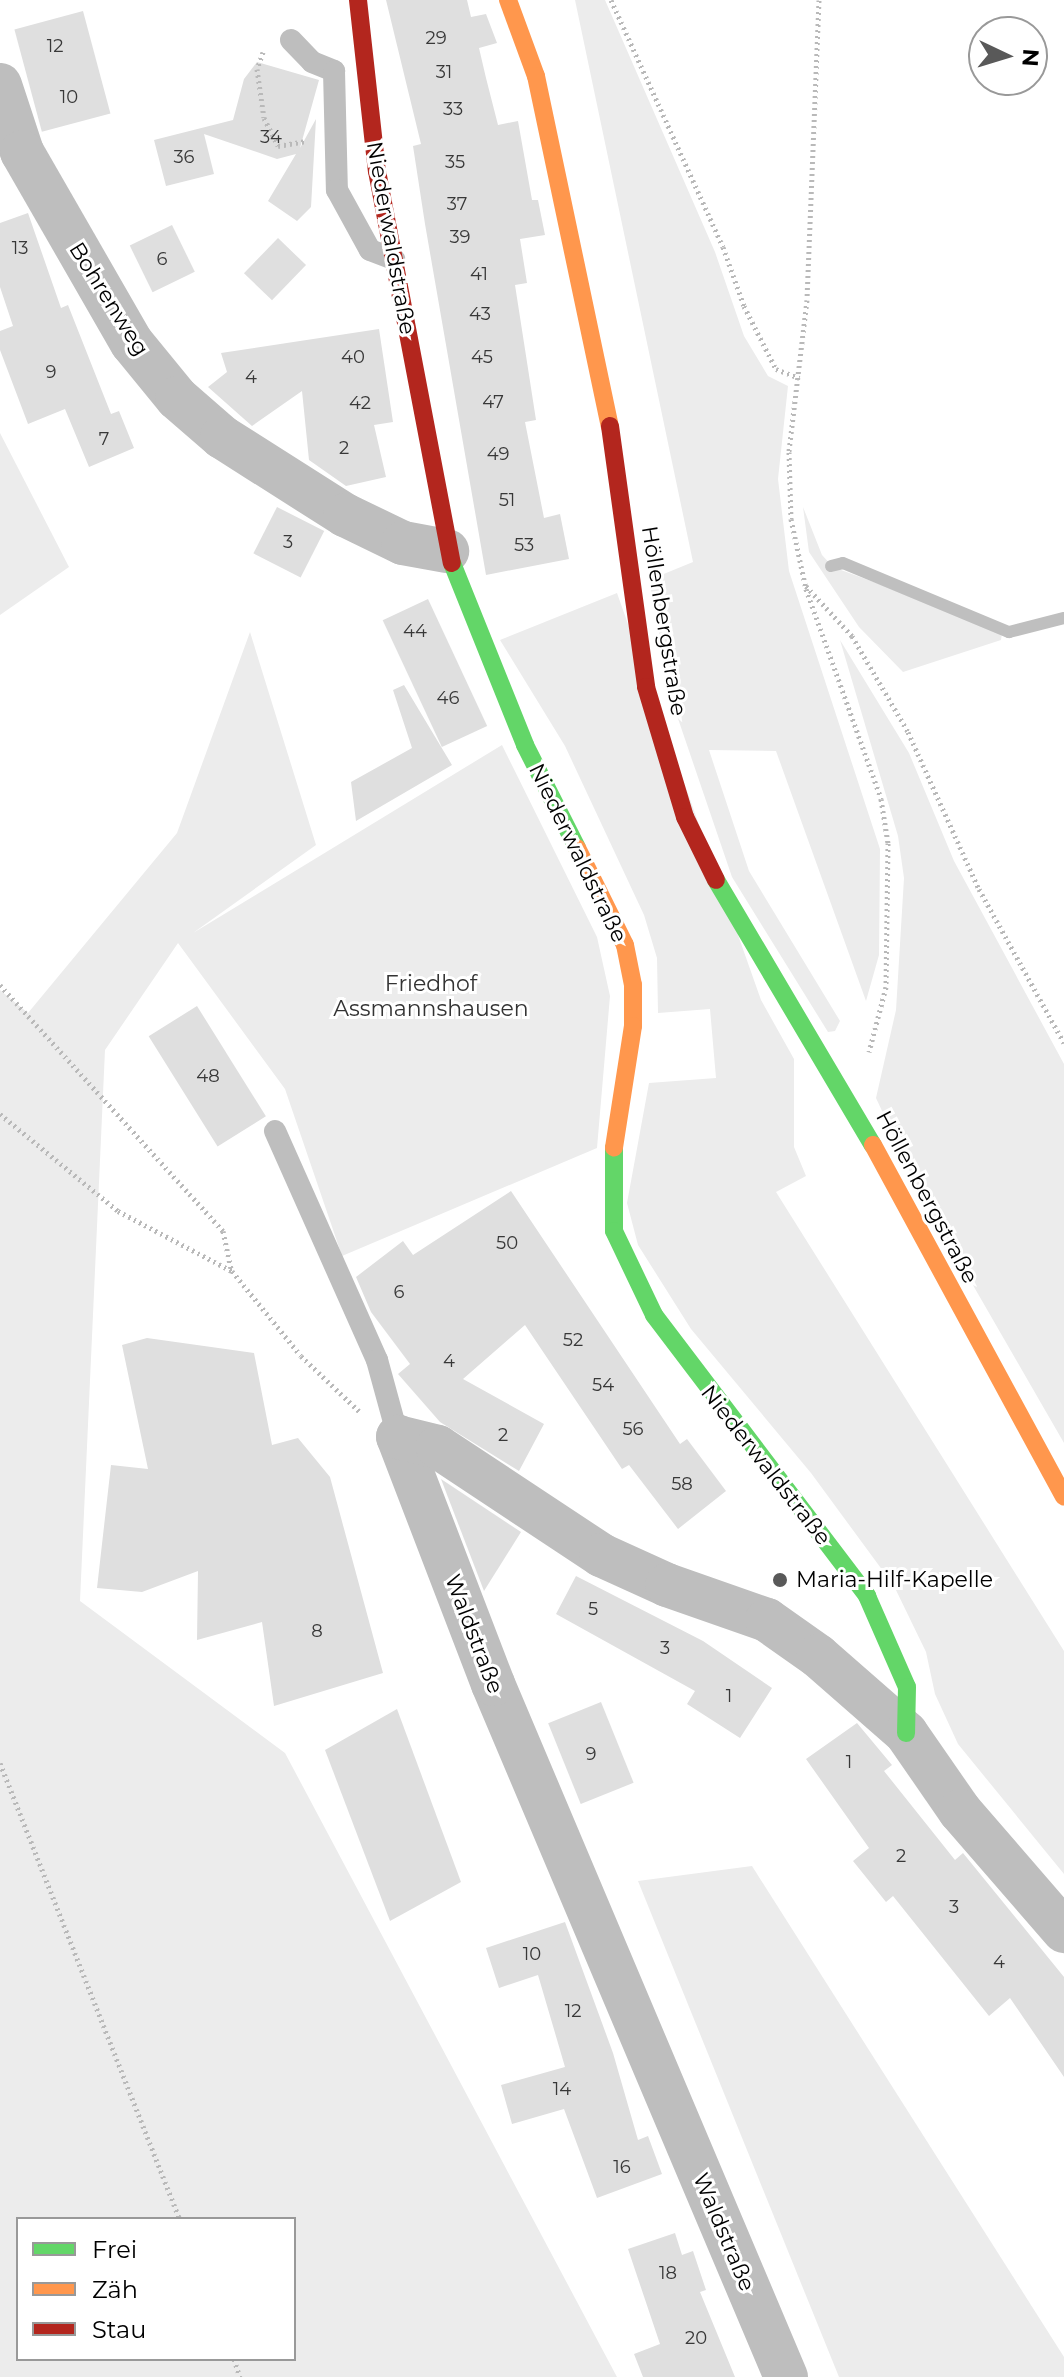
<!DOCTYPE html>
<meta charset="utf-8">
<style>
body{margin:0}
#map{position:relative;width:1064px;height:2377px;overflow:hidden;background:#fff;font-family:Montserrat,sans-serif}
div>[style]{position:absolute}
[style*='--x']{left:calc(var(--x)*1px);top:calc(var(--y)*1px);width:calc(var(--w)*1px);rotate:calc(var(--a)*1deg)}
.green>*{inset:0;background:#ececec}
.stream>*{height:12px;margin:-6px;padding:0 6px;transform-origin:6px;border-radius:6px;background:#bfbfbf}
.building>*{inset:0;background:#dfdfdf;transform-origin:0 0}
.path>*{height:5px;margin-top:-2.5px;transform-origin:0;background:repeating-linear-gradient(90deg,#b9b9b9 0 2px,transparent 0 6px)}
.lane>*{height:22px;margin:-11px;padding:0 11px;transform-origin:11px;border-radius:11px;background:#bebebe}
.street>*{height:44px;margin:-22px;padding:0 22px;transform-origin:22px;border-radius:22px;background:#bebebe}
.fast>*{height:18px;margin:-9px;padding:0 9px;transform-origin:9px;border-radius:9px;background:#63d668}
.slow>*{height:18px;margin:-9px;padding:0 9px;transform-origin:9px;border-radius:9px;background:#ff974d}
.jam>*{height:18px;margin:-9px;padding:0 9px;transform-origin:9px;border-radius:9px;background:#b3261e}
.dots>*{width:22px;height:22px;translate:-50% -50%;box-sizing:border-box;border:4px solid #fff;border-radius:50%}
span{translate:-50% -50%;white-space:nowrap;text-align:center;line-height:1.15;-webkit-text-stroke:6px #fff;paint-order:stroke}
.number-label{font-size:18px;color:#383838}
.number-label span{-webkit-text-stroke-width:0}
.street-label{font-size:22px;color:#000}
.park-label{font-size:22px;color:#333}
.poi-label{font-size:22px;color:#000}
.left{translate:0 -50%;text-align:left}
.legend{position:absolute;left:16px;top:2217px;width:280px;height:144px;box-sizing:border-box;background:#fff;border:2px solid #999;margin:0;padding:10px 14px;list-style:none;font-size:24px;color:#000}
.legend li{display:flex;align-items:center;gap:16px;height:40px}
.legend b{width:40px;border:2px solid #999}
.north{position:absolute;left:968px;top:16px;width:80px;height:80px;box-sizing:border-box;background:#fff;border:2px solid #999;border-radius:50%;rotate:94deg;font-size:22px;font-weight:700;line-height:32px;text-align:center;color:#000}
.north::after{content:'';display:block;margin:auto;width:28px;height:36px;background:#595959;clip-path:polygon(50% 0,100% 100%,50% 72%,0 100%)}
</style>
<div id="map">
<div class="green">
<div style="clip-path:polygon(575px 0,605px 0,715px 252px,744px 336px,768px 376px,788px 386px,778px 479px,789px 571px,880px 849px,879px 955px,866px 1001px,776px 751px,709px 750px,749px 871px,840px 1021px,835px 1031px,828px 1032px,732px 877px,672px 701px,649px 580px,693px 562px)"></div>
<div style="clip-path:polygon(0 433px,69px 567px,0 615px)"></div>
<div style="clip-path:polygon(803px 507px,822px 555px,833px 567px,987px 624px,1002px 633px,1001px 640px,903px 672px,859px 627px,809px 552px)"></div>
<div style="clip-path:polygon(617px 593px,761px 1000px,794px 1059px,794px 1147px,806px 1176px,776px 1192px,1064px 1651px,1064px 1874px,958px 1744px,935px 1694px,926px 1652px,894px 1586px,811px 1473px,691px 1329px,638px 1245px,627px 1203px,649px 1083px,716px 1078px,710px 1009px,658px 1013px,657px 958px,644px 915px,565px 746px,500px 640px)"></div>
<div style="clip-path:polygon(evenodd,250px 632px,316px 845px,193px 933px,502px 745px,597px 937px,610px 996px,597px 1148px,342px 1256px,285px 1089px,178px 943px,105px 1050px,80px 1601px,285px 1753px,617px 2377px,0 2377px,0 990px,28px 1013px,177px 833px,250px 632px,18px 2219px,294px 2219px,294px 2359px,18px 2359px,18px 2219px)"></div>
<div style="clip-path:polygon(840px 640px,909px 753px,954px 861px,1064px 1064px,1064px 1443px,921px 1195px,876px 1098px,896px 1010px,904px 878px,898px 836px)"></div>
<div style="clip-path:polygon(752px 1866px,1064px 2357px,1064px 2377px,839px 2377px,638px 1881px)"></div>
</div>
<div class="stream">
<div style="--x:831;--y:566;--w:12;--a:-14"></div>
<div style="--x:843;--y:563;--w:180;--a:22.6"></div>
<div style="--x:1009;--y:632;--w:57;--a:-14.3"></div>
</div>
<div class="building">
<div style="clip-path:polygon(386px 0,467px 0,471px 17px,486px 14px,497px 43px,479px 48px,486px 78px,498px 125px,518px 121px,532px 200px,538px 200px,545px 235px,520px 239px,527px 283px,515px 285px,536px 420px,525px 422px,544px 518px,560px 514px,569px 559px,486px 575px,425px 224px,413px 146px,421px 144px)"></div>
<div style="left:83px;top:11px;width:106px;height:71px;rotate:75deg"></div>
<div style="clip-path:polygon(257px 62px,319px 80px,300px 148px,316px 119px,311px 207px,297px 221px,268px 201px,296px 154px,277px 159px,204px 134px,214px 174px,166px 186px,154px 140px,233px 120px,244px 79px)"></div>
<div style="clip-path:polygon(28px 213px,61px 308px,68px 305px,111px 414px,119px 411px,134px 448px,89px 467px,65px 409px,28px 424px,0 350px,0 331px,13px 326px,0 287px,0 223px)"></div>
<div style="left:172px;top:225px;width:52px;height:47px;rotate:64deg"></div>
<div style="left:278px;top:238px;width:39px;height:49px;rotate:44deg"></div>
<div style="clip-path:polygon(379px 329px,393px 422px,374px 425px,386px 477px,346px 486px,309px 460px,302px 391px,252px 426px,208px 387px,227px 372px,221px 353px)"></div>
<div style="left:277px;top:507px;width:53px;height:52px;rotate:27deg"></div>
<div style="left:428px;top:599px;width:140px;height:50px;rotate:65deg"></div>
<div style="clip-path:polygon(404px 685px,452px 765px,356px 821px,351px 782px,412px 748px,393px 690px)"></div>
<div style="left:197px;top:1006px;width:130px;height:57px;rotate:58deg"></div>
<div style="clip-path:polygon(511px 1191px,680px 1444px,687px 1439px,726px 1491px,678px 1529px,629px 1465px,622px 1469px,525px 1325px,463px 1379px,544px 1424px,519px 1471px,440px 1422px,398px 1374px,410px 1364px,371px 1312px,356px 1277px,403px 1241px,413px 1255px)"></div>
<div style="clip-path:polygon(147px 1338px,254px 1353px,272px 1445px,298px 1438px,330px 1477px,383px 1673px,274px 1706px,262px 1622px,197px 1640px,198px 1571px,142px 1592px,97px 1588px,111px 1465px,148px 1469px,122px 1345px)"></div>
<div style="clip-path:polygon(441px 1479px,521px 1532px,484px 1591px)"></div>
<div style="clip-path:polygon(576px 1576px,703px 1641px,772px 1688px,740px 1738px,687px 1704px,695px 1691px,556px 1614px)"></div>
<div style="left:601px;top:1702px;width:87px;height:57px;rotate:68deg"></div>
<div style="clip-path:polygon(397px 1709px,461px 1882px,390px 1921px,325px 1750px)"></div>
<div style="clip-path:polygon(857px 1723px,892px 1765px,884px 1771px,955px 1860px,963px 1853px,1064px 1977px,1064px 2077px,1010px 1998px,989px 2016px,893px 1896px,886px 1902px,853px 1861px,869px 1848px,806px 1759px)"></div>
<div style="clip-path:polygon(565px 1922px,613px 2053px,638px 2140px,648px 2136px,662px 2174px,597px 2198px,564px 2109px,512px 2124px,501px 2085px,565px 2067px,538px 1975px,499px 1988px,486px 1948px)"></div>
<div style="clip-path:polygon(675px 2233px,682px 2255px,693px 2251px,706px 2290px,700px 2292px,735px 2377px,643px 2377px,634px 2354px,660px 2344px,628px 2249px)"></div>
</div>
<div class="path">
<div style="--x:611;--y:0;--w:271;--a:65.6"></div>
<div style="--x:723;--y:247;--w:63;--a:70.4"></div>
<div style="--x:744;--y:306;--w:71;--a:63.1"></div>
<div style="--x:776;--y:369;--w:25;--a:21"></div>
<div style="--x:819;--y:0;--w:300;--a:92.3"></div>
<div style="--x:807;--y:300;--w:153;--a:96.8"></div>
<div style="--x:789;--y:452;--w:67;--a:88.3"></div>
<div style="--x:791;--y:519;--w:72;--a:77.9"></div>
<div style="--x:806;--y:589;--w:223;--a:70.3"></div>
<div style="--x:881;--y:799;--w:45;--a:81"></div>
<div style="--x:888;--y:843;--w:144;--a:90.8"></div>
<div style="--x:886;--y:987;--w:67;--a:104.7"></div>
<div style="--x:263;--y:52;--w:18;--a:109"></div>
<div style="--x:257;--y:69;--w:49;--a:81.9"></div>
<div style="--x:264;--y:118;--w:31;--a:63"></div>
<div style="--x:278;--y:146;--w:27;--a:-10"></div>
<div style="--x:806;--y:586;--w:68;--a:47.4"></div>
<div style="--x:852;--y:636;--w:111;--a:59.7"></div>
<div style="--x:908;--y:732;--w:172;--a:65.7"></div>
<div style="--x:979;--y:889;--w:176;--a:61.1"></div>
<div style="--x:0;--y:985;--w:332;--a:47.8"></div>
<div style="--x:223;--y:1231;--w:40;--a:78"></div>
<div style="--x:0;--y:1114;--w:153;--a:39.4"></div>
<div style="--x:118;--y:1211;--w:129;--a:27.8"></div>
<div style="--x:232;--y:1271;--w:109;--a:50.9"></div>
<div style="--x:301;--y:1356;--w:80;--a:43.5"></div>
<div style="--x:0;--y:1763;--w:490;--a:68.5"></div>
<div style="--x:234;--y:2359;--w:19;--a:72"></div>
</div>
<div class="lane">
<div style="--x:291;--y:40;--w:30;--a:46"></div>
<div style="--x:312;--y:62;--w:24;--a:22"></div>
<div style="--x:334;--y:71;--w:119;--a:88.6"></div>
<div style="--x:337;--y:190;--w:68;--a:61.2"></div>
<div style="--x:370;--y:250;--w:26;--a:21"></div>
<div style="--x:275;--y:1131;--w:251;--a:66"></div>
<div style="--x:377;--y:1360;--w:80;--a:74.7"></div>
</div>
<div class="street">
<div style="--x:0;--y:85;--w:71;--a:71.8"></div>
<div style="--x:22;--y:152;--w:220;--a:60.1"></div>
<div style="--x:132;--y:343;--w:71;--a:50.7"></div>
<div style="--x:177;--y:398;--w:60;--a:40.9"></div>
<div style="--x:222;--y:437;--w:146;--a:32.4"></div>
<div style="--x:345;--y:515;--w:64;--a:25.8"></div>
<div style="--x:403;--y:543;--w:45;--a:10.3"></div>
<div style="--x:786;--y:2377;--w:752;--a:-112.92"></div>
<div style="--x:493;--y:1684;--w:265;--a:-111"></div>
<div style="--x:398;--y:1437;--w:41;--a:14"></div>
<div style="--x:438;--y:1447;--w:196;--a:33.5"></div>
<div style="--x:601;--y:1555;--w:72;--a:24.4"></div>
<div style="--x:667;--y:1585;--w:106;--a:19.3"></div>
<div style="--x:767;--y:1620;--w:62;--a:35.2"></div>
<div style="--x:818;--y:1656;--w:117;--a:41.2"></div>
<div style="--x:906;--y:1733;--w:95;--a:55.3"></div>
<div style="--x:960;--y:1811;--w:159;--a:49.1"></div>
</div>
<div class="fast">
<div style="--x:452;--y:563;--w:196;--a:68.1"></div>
<div style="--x:525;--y:745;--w:115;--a:63.2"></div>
<div style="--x:716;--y:880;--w:308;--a:59.4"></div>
<div style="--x:614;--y:1148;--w:83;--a:90"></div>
<div style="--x:614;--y:1231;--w:93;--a:64.5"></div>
<div style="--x:654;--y:1315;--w:353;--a:52.8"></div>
<div style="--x:867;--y:1596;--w:99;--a:66.3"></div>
<div style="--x:907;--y:1687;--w:46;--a:91.2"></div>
</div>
<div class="slow">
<div style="--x:508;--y:0;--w:81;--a:69.8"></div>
<div style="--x:536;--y:76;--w:358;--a:78.1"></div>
<div style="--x:577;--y:848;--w:108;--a:63.7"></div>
<div style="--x:625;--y:945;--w:41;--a:78.7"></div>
<div style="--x:633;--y:985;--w:41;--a:90"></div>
<div style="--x:633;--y:1026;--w:123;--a:98.9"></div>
<div style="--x:873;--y:1145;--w:400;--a:61.5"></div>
</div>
<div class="jam">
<div style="--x:358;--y:0;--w:172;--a:83.7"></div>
<div style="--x:377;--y:171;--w:399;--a:79.2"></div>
<div style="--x:610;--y:426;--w:263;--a:82.1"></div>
<div style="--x:646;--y:687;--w:136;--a:73.3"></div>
<div style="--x:685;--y:817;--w:70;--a:63.8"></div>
</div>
<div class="dots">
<div style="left:780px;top:1580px;background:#595959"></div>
</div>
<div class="number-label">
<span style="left:436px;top:38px">29</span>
<span style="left:55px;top:46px">12</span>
<span style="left:444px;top:72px">31</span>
<span style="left:69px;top:97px">10</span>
<span style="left:453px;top:109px">33</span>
<span style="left:271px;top:137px">34</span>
<span style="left:184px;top:157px">36</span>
<span style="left:455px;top:162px">35</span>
<span style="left:457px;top:204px">37</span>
<span style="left:460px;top:237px">39</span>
<span style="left:20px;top:248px">13</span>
<span style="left:162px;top:259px">6</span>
<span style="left:479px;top:274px">41</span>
<span style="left:480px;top:314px">43</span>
<span style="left:353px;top:357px">40</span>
<span style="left:482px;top:357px">45</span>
<span style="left:51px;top:372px">9</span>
<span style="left:251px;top:377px">4</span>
<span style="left:493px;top:402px">47</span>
<span style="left:360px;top:403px">42</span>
<span style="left:104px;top:439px">7</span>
<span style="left:344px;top:448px">2</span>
<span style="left:498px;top:454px">49</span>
<span style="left:507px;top:500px">51</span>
<span style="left:288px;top:542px">3</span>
<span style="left:524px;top:545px">53</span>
<span style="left:415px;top:631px">44</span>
<span style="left:448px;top:698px">46</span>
<span style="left:208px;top:1076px">48</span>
<span style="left:507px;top:1243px">50</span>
<span style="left:399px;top:1292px">6</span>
<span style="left:573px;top:1340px">52</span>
<span style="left:449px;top:1361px">4</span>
<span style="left:603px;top:1385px">54</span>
<span style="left:633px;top:1429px">56</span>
<span style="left:503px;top:1435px">2</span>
<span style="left:682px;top:1484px">58</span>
<span style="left:593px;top:1609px">5</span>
<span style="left:317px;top:1631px">8</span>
<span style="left:665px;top:1648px">3</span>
<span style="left:729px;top:1696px">1</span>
<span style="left:591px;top:1754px">9</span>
<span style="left:849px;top:1762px">1</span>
<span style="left:901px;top:1856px">2</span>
<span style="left:954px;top:1907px">3</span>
<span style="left:532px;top:1954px">10</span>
<span style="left:999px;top:1962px">4</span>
<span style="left:573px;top:2011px">12</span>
<span style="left:562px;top:2089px">14</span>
<span style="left:622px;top:2167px">16</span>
<span style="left:668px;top:2273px">18</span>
<span style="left:696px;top:2338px">20</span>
</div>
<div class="street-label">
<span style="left:391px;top:238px;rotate:80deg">Niederwaldstraße</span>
<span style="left:109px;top:299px;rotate:58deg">Bohrenweg</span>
<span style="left:664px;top:621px;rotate:81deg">Höllenbergstraße</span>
<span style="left:578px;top:853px;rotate:64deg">Niederwaldstraße</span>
<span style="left:927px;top:1197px;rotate:62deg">Höllenbergstraße</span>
<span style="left:766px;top:1465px;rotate:52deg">Niederwaldstraße</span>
<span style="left:474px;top:1634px;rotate:69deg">Waldstraße</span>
<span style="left:724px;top:2232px;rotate:67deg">Waldstraße</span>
</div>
<div class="park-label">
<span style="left:431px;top:996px">Friedhof<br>Assmannshausen</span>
</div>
<div class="poi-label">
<span class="left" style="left:796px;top:1580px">Maria-Hilf-Kapelle</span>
</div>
<ul class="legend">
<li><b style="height:10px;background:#63d668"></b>Frei</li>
<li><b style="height:10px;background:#ff974d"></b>Zäh</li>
<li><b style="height:10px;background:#b3261e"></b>Stau</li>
</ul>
<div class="north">N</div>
</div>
